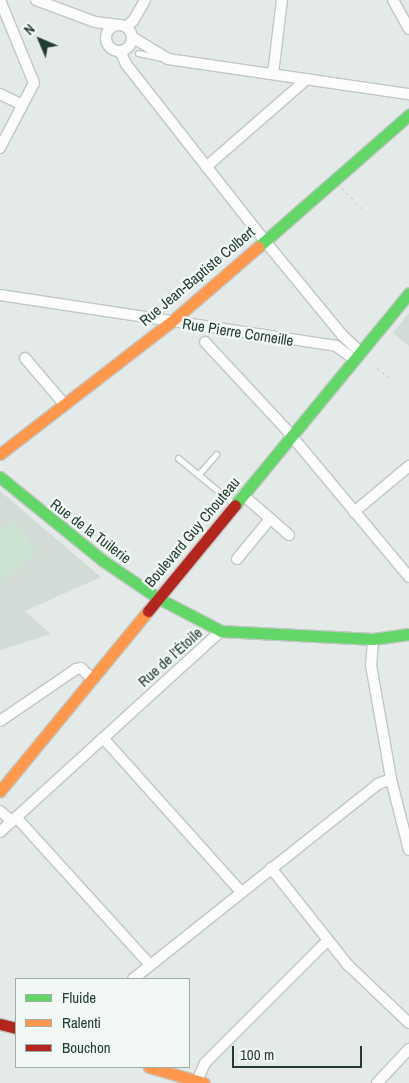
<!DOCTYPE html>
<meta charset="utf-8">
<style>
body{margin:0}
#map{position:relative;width:409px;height:1083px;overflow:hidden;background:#e4eae7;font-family:"Archivo Narrow",sans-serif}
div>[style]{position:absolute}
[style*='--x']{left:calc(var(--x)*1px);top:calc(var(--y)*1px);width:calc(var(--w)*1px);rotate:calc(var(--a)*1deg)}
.built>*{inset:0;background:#d2dbd6}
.green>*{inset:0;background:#cde3d2}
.path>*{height:1px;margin-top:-0.5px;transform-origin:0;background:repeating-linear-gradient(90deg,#c1cac5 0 2.5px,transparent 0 6.5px)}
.roads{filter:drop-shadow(1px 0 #c1c7c4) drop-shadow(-1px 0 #c1c7c4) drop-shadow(0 1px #c1c7c4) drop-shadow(0 -1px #c1c7c4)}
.lane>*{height:5px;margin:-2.5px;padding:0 2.5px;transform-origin:2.5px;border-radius:2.5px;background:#fbfcfb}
.street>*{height:10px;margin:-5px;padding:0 5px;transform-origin:5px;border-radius:5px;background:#fbfcfb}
.street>.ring{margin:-5px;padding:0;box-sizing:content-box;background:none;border:10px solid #fbfcfb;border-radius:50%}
.fast>*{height:11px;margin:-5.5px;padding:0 5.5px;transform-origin:5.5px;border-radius:5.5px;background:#63d668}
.slow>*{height:11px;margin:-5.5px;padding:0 5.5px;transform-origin:5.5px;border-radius:5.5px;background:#ff974d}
.jam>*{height:11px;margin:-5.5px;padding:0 5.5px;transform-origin:5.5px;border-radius:5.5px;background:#b3261e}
span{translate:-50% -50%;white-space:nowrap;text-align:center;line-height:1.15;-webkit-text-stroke:4.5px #f2f8f4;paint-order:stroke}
.street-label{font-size:15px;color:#223c32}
.legend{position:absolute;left:15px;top:978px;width:175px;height:90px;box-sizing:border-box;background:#f2f8f4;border:1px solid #9fada6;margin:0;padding:6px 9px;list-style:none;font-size:15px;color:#223c32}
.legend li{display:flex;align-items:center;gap:10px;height:25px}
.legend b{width:25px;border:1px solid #9fada6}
.north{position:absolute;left:15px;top:15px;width:50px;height:50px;-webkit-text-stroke:4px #f2f8f4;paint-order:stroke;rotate:315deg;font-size:14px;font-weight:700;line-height:20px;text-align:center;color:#223c32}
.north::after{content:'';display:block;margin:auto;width:18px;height:22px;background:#223c32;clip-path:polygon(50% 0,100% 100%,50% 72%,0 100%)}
.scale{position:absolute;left:232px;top:1046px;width:130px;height:22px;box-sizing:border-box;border:2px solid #223c32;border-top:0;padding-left:6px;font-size:15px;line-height:18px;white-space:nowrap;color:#223c32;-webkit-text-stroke:4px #f2f8f4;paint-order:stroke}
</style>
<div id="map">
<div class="built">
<div style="clip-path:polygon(409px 313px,409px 346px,393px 333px)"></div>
<div style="clip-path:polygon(0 491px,101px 577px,25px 611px,51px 634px,0 650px)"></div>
</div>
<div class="green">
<div style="clip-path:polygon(12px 520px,38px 552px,0 582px,0 529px)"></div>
</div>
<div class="path">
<div style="--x:342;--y:188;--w:32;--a:46"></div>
<div style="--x:377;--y:368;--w:18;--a:38"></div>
</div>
<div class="roads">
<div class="lane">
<div style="--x:138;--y:53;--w:24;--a:12"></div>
<div style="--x:178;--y:458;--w:72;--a:39.4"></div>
<div style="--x:198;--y:475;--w:28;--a:-49"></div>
</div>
<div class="street">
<div style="--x:36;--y:0;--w:63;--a:20.4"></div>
<div style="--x:95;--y:22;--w:23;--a:7"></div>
<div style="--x:393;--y:0;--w:33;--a:61"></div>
<div class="ring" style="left:106px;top:25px;width:16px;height:16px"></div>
<div style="--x:126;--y:27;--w:9;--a:-41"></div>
<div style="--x:133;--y:21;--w:24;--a:-60"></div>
<div style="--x:132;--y:37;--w:42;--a:31.4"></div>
<div style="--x:168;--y:59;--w:244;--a:8.3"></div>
<div style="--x:120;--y:51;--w:14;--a:65"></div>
<div style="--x:126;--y:64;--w:224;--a:51.9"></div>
<div style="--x:264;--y:240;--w:123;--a:50.6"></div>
<div style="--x:342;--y:335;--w:25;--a:43"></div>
<div style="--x:273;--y:74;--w:75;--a:-83.1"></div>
<div style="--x:0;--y:94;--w:25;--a:26"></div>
<div style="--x:0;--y:148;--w:73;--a:-62.4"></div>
<div style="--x:34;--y:83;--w:90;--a:-112.3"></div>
<div style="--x:206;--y:167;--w:134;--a:-41.1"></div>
<div style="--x:0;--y:295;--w:340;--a:8.6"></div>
<div style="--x:336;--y:346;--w:22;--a:36"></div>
<div style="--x:205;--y:342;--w:117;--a:47.1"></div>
<div style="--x:285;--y:428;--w:194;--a:50.2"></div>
<div style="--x:25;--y:358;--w:60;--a:49.7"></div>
<div style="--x:243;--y:495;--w:61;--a:41"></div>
<div style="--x:354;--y:512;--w:72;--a:-39.9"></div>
<div style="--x:237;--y:559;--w:52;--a:-50.5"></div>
<div style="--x:373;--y:639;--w:26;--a:94"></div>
<div style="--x:371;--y:665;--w:116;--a:80"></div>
<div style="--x:391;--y:779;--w:73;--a:75.8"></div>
<div style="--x:0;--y:721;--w:92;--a:-34.4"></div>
<div style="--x:76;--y:669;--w:5;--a:-11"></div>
<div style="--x:81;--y:668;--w:16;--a:45"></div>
<div style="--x:103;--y:738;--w:207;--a:48.1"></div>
<div style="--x:0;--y:811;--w:16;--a:40"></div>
<div style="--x:16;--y:817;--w:200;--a:47.8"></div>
<div style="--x:0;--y:832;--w:299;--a:-42.3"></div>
<div style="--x:271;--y:868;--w:124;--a:51.6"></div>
<div style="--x:348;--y:965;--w:84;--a:43.6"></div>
<div style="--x:133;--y:979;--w:313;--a:-38.5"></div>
<div style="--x:378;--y:784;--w:14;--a:-21"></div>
<div style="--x:197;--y:1081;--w:20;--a:-66"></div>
<div style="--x:205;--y:1063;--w:173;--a:-45"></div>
<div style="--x:377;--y:1083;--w:47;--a:-46.7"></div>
</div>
<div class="fast">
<div style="--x:258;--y:247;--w:201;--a:-41.2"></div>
<div style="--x:0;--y:477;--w:132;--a:39.1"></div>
<div style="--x:102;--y:560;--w:68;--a:34.2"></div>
<div style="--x:158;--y:598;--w:71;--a:27.6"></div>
<div style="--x:221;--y:631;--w:152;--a:3"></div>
<div style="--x:373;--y:639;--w:36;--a:-8"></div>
<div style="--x:235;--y:505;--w:274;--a:-50.6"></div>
</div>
<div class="slow">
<div style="--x:0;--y:454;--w:216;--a:-37.7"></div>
<div style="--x:171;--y:322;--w:115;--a:-40.8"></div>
<div style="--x:0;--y:791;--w:233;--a:-50.6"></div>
<div style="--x:149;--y:1067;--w:57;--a:16.2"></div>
</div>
<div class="jam">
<div style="--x:148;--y:611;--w:137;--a:-50.6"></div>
<div style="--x:0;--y:1024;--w:16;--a:14"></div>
</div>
</div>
<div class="street-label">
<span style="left:197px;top:276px;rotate:-40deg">Rue Jean-Baptiste Colbert</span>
<span style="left:238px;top:332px;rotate:9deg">Rue Pierre Corneille</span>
<span style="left:91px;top:531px;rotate:37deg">Rue de la Tuilerie</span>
<span style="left:192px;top:532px;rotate:-50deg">Boulevard Guy Chouteau</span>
<span style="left:170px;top:657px;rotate:-42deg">Rue de l’Étoile</span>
</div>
<ul class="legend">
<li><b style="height:6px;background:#63d668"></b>Fluide</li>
<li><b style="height:6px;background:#ff974d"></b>Ralenti</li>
<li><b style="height:6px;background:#b3261e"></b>Bouchon</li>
</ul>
<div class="north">N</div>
<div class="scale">100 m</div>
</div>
